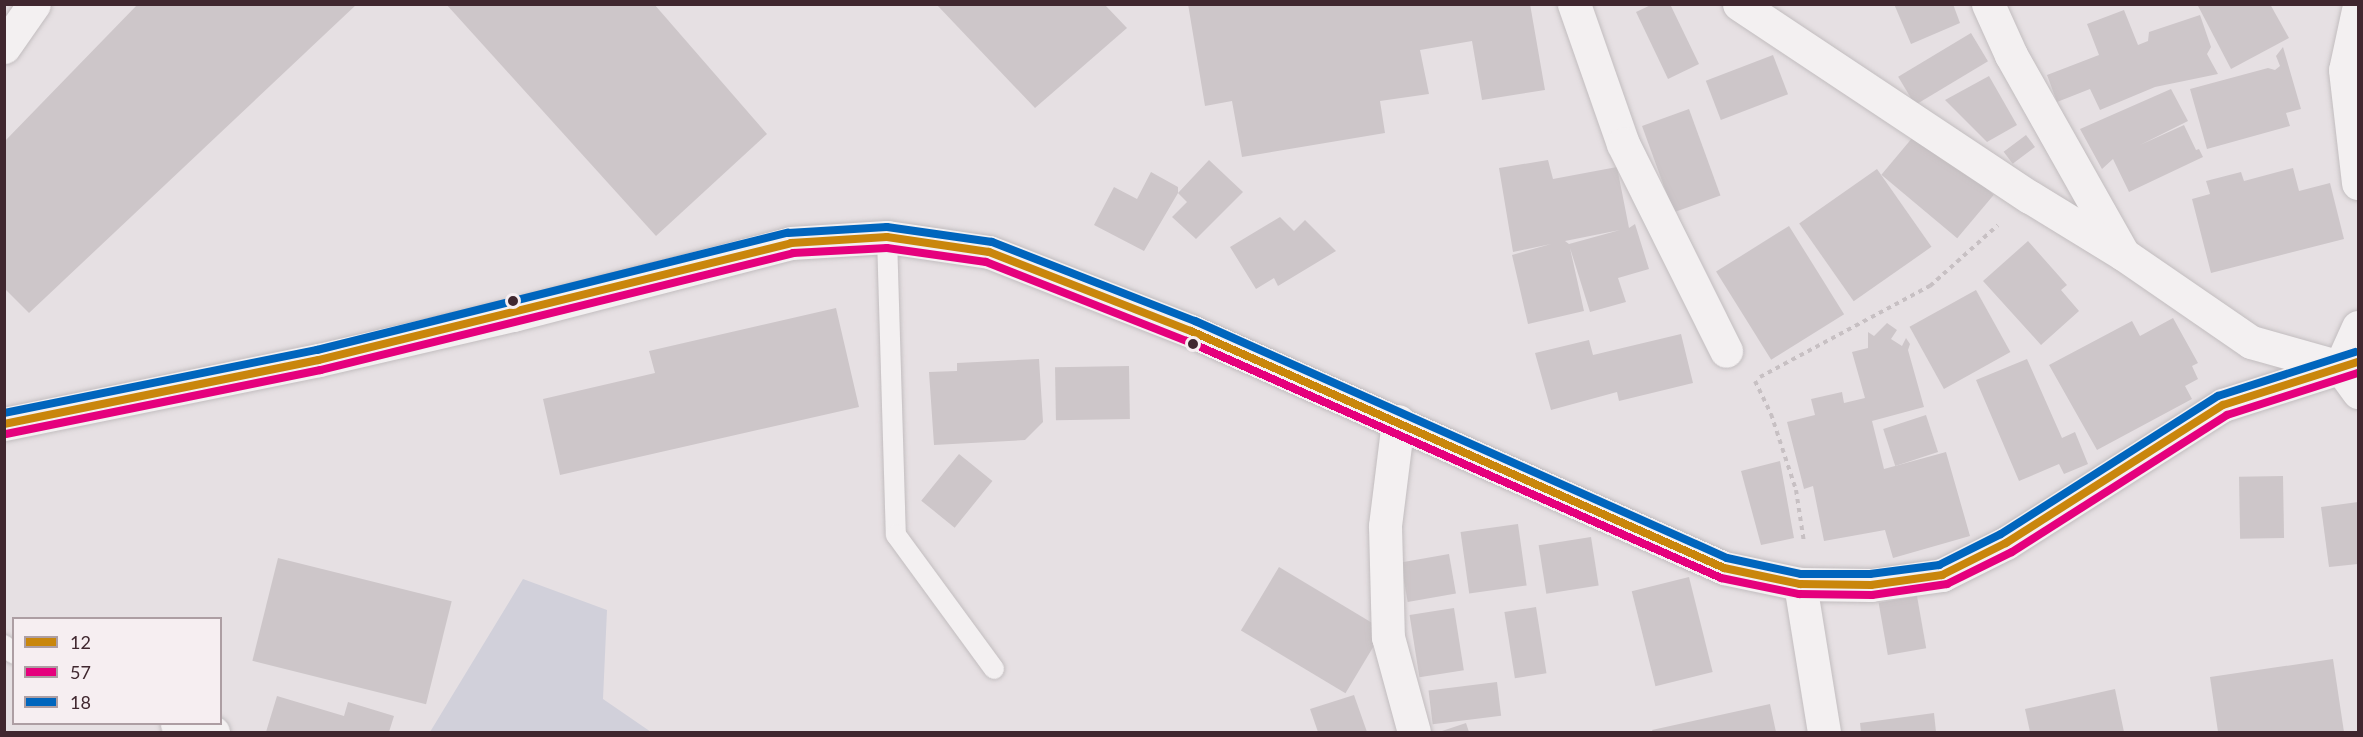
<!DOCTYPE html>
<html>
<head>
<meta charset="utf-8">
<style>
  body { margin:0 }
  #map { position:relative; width:2363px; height:737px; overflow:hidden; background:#e6e0e3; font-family:Lato,sans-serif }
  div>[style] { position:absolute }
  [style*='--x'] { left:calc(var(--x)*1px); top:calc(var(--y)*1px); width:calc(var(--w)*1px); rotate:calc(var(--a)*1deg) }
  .green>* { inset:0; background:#d1d0da }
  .building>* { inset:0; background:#cdc6c9; transform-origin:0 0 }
  .path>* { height:4px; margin-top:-2px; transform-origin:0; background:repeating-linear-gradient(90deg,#c7c0c3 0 4.5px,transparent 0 9px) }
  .roads { filter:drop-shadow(0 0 2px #c2bdbf) drop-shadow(0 0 2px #c2bdbf) }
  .service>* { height:20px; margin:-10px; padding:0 10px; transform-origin:10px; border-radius:10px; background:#f3f0f1 }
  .minor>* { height:33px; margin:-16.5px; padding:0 16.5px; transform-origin:16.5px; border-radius:16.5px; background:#f3f0f1 }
  .tertiary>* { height:33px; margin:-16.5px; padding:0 16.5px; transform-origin:16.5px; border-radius:16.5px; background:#f3f0f1 }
  .bus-1>* { height:8px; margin:-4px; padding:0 4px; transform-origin:4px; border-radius:4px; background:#c9860c }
  .bus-2>* { height:8px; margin:-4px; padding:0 4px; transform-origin:4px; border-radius:4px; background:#e5007d }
  .bus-3>* { height:8px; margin:-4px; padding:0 4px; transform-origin:4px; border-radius:4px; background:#0065bd }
  .dots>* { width:16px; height:16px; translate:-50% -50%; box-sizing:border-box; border:3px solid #f6eef1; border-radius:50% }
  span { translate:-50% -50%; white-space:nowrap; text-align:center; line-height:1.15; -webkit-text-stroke:4.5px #f6eef1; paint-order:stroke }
  .frame { position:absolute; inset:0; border:6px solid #40272f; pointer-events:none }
  .legend { position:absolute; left:12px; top:617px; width:210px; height:108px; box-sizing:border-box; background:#f6eef1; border:2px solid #ad9ea3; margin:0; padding:8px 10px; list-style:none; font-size:18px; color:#40272f }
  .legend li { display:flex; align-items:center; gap:12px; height:30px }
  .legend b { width:30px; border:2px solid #ad9ea3 }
</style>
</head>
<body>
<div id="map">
  <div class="green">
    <div style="clip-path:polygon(523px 579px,607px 610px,603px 699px,651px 732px,430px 732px)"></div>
  </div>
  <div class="building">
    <div style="clip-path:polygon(138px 4px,357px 4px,29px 313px,4px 288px,4px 142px)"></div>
    <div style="clip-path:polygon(446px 4px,654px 4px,767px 134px,656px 236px)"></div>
    <div style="clip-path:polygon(1188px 4px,1530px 4px,1545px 90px,1482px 100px,1472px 41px,1420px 50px,1429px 94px,1380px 101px,1385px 133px,1242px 157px,1232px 101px,1205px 106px)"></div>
    <div style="clip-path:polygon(1653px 4px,1670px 4px,1699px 64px,1668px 79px,1636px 12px)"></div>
    <div style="clip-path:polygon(1894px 4px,1953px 4px,1960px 23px,1911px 44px)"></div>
    <div style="clip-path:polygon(2197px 4px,2270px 4px,2289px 38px,2231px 69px)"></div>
    <div style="clip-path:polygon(937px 5px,1105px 5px,1127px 28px,1035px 108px)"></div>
    <div style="clip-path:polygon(2124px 10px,2138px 45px,2148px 41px,2149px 32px,2200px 15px,2211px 47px,2207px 54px,2218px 74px,2155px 87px,2100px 110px,2090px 89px,2057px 102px,2047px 75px,2099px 55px,2087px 24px)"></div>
    <div style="left:1971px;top:33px;width:33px;height:85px;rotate:59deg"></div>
    <div style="clip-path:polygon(2283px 47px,2301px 109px,2286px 113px,2290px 126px,2207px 149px,2190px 89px,2268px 68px,2275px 70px,2280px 66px,2276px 56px)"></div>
    <div style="left:1773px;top:55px;width:42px;height:72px;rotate:69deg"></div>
    <div style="clip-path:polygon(1989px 76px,2017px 125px,1987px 142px,1945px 100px)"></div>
    <div style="clip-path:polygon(2171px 89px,2188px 121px,2140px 145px,2184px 125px,2196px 150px,2199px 149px,2203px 157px,2129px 192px,2113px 159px,2102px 169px,2080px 129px)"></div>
    <div style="left:1689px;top:109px;width:92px;height:50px;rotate:70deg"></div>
    <div style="left:1918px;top:131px;width:99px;height:57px;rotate:40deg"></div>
    <div style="left:2026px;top:135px;width:15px;height:28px;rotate:53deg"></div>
    <div style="clip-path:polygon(1209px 160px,1243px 192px,1196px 239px,1172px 217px,1187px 202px,1178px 193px)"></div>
    <div style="clip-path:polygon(evenodd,1548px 160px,1553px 179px,1617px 167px,1629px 228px,1635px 224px,1649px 269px,1618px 278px,1626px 302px,1590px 312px,1570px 248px,1584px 311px,1528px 324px,1512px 255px,1551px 244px,1513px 252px,1499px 168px,1548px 160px,1620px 230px,1569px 244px,1565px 241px,1620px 230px)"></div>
    <div style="clip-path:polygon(2293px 168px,2299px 191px,2330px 183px,2344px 239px,2211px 273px,2192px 199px,2210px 194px,2206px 181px,2241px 172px,2244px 181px)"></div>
    <div style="left:1877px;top:169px;width:95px;height:95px;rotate:55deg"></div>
    <div style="clip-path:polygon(1151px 172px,1178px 187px,1178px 193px,1144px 251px,1094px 225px,1114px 187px,1137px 199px)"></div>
    <div style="clip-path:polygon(1280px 217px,1294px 231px,1305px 220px,1336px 251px,1278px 286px,1274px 278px,1256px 289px,1230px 247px)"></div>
    <div style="left:1789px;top:226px;width:104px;height:86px;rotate:58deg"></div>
    <div style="clip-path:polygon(2028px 241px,2067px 285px,2061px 290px,2079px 311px,2041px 345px,1983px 281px)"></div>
    <div style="left:1976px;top:290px;width:71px;height:76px;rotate:61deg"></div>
    <div style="clip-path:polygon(836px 308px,859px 407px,560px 475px,543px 399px,655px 373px,649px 351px)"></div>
    <div style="clip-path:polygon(2173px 318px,2198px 363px,2192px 366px,2198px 379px,2185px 386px,2192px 399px,2097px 450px,2049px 365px,2132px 321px,2140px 336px)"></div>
    <div style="clip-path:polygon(1887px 323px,1897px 330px,1891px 339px,1902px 346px,1906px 338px,1910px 344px,1908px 350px,1924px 407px,1872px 421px,1884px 469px,1946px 452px,1970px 536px,1893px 558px,1885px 530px,1824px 541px,1813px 486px,1804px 489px,1787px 422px,1815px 415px,1811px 399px,1842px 392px,1844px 403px,1865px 398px,1852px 352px,1868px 348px,1868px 332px,1874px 336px)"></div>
    <div style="clip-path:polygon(1681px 334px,1693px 383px,1619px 401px,1617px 392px,1551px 410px,1535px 353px,1589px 340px,1593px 355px)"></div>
    <div style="clip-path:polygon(1039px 359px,1043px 422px,1025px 440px,934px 445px,929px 372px,957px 371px,957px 363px)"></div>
    <div style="clip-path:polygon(2027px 359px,2062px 438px,2075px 432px,2088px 464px,2064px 474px,2059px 464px,2019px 481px,1976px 380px)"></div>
    <div style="left:1129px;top:366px;width:53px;height:74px;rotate:89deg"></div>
    <div style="left:1926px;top:415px;width:39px;height:45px;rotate:72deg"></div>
    <div style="left:959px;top:454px;width:43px;height:60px;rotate:39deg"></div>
    <div style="clip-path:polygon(1780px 461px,1794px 538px,1761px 545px,1741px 471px)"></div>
    <div style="left:2283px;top:476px;width:62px;height:44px;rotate:89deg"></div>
    <div style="clip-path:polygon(2358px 502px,2358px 564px,2329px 567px,2321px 507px)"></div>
    <div style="left:1518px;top:524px;width:62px;height:58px;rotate:82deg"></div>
    <div style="left:1591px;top:537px;width:49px;height:53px;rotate:81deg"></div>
    <div style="left:1449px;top:554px;width:40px;height:49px;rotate:80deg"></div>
    <div style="left:278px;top:558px;width:179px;height:106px;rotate:14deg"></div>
    <div style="left:1279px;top:567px;width:122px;height:74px;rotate:31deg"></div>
    <div style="left:1689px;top:577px;width:98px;height:59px;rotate:76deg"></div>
    <div style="left:1917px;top:596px;width:53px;height:39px;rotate:80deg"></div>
    <div style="left:1536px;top:607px;width:67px;height:32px;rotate:81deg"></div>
    <div style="left:1454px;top:608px;width:63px;height:45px;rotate:81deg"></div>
    <div style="clip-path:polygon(2333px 659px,2344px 732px,2218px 732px,2210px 677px)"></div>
    <div style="left:1497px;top:682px;width:34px;height:69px;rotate:83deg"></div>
    <div style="clip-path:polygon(2115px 689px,2124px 732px,2030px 732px,2025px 709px)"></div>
    <div style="clip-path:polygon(1354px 695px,1367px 732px,1318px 732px,1310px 709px)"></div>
    <div style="clip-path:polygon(277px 696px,344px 716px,348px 702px,394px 716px,389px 732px,266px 732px)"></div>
    <div style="clip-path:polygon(1770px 704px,1776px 732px,1653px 732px,1652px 730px)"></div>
    <div style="clip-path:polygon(1934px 713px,1936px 732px,1861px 732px,1860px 723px)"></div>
    <div style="clip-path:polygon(1466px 723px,1469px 732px,1439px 732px)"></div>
  </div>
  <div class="path">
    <div style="--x:1760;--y:377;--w:193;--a:-28.2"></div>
    <div style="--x:1930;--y:286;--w:91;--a:-41.9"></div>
    <div style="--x:1755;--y:381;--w:37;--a:64"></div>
    <div style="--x:1771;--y:414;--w:80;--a:71.8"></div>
    <div style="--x:1796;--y:490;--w:53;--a:81.3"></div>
  </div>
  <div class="roads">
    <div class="service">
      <div style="--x:887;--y:237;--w:298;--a:88.3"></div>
      <div style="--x:896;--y:535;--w:166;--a:53.8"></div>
      <div style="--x:4;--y:645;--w:13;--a:42"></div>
    </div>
    <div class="minor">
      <div style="--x:1574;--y:4;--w:148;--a:70.7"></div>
      <div style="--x:1623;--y:144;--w:231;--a:63.5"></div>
      <div style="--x:1988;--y:4;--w:56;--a:65.7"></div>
      <div style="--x:2011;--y:55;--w:228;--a:60.6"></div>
      <div style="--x:2358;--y:10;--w:61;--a:102.2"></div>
      <div style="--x:2345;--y:70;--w:114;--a:83.4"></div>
      <div style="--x:2358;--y:327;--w:44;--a:114.2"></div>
      <div style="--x:2340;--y:367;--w:31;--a:54"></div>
      <div style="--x:1398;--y:421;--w:106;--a:97.1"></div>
      <div style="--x:1385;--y:526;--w:111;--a:88.5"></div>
      <div style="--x:1388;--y:637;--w:98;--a:74.7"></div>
      <div style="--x:1800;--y:584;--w:150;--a:80.8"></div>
      <div style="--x:177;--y:724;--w:37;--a:13"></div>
    </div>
    <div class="tertiary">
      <div style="--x:1739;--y:4;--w:349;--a:33.6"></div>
      <div style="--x:2030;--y:197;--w:109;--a:31.5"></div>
      <div style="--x:2123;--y:254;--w:155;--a:34.5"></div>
      <div style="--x:2251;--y:342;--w:92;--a:15.7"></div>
      <div style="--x:4;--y:47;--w:52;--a:-55.1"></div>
      <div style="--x:4;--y:424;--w:321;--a:-11.5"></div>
      <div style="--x:319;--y:360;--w:199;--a:-13.1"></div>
      <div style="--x:513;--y:315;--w:287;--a:-14.5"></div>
      <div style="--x:791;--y:243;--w:96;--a:-3.6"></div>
      <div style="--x:887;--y:237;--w:103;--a:8.4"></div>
      <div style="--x:989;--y:252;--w:217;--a:21.4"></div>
      <div style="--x:1191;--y:331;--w:583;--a:23.97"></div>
      <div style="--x:1724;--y:568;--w:78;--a:11.9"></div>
      <div style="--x:1800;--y:584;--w:71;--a:0.8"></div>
      <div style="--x:1871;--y:585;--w:72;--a:-8"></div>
      <div style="--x:1942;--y:575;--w:72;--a:-26.6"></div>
      <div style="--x:2006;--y:543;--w:257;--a:-32.5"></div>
      <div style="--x:2223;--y:405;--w:142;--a:-17.7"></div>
    </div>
  </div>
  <div class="bus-1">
    <div style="--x:4;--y:424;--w:321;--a:-11.5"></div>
    <div style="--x:319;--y:360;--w:486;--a:-13.9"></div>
    <div style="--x:791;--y:243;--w:96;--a:-3.6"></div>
    <div style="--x:887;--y:237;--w:103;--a:8.4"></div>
    <div style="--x:989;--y:252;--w:217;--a:21.4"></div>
    <div style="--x:1191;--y:331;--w:583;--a:23.97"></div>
    <div style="--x:1724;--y:568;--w:78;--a:11.9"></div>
    <div style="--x:1800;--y:584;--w:71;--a:0.8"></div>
    <div style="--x:1871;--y:585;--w:72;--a:-8"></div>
    <div style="--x:1942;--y:575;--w:72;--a:-26.6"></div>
    <div style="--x:2006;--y:543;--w:257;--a:-32.5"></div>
    <div style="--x:2223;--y:405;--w:142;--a:-17.7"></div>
  </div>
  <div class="bus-2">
    <div style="--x:6;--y:434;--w:321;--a:-11.5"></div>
    <div style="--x:321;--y:370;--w:486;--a:-13.9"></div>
    <div style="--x:793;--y:253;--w:94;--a:-3"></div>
    <div style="--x:887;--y:248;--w:100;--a:8"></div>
    <div style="--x:986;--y:262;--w:216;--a:21.5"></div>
    <div style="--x:1187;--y:341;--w:584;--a:23.93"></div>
    <div style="--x:1721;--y:578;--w:80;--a:11.6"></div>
    <div style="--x:1799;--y:594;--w:73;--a:0.8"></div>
    <div style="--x:1872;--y:595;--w:76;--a:-8.3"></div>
    <div style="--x:1947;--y:584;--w:72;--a:-26.2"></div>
    <div style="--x:2012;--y:552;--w:255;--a:-32.5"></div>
    <div style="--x:2227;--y:415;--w:138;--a:-17.8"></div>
  </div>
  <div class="bus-3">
    <div style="--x:4;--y:413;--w:319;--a:-11.4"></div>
    <div style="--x:317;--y:350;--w:485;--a:-14"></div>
    <div style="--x:788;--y:233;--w:99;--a:-3.5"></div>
    <div style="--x:887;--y:227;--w:106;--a:8.1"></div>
    <div style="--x:992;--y:242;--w:218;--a:21.3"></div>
    <div style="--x:1195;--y:321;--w:582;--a:24.01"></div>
    <div style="--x:1727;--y:558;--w:76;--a:12.2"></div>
    <div style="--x:1801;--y:574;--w:69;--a:0"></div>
    <div style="--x:1870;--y:574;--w:70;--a:-7.4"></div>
    <div style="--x:1939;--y:565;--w:69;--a:-26.6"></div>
    <div style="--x:2001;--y:534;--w:257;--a:-32.5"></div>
    <div style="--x:2218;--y:396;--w:144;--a:-17.8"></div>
  </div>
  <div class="dots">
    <div style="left:513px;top:301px;background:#40272f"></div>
    <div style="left:1193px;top:344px;background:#40272f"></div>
  </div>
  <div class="frame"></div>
  <ul class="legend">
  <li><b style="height:8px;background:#c9860c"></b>12</li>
  <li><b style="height:8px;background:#e5007d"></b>57</li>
  <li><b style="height:8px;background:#0065bd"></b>18</li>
  </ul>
</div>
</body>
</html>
